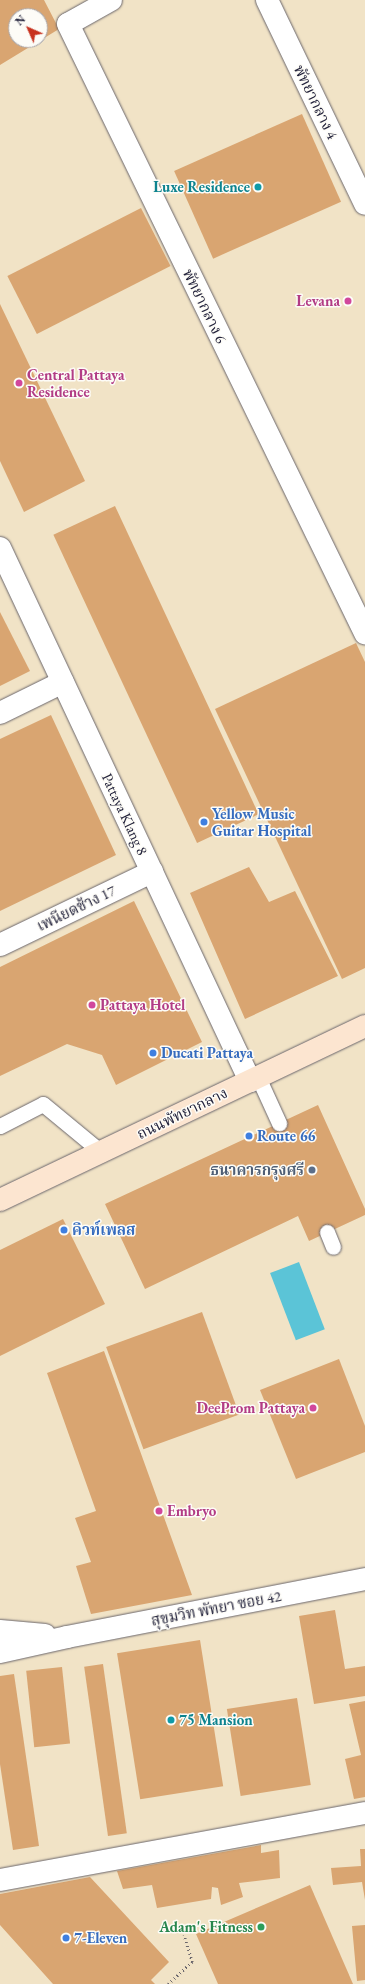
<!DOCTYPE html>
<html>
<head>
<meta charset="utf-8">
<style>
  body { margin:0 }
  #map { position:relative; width:365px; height:1984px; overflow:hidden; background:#f1e3c6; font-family:"EB Garamond","Noto Serif Thai",serif }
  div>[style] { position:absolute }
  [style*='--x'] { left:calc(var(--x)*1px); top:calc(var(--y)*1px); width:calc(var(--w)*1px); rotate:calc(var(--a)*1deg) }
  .water>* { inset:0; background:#5bc4d7; transform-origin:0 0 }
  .building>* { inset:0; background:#d9a571; transform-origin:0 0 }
  .path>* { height:2.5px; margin-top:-1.25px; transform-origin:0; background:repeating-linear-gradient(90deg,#6a666c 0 1px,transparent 0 4px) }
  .roads { filter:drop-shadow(0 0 1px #6a666c) drop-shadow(0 0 1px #6a666c) }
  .service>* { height:15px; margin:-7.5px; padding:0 7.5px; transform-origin:7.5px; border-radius:7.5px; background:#fff }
  .minor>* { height:22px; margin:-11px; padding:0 11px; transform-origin:11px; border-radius:11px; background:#fff }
  .secondary>* { height:22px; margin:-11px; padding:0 11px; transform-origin:11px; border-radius:11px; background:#fce5d0 }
  .dots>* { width:11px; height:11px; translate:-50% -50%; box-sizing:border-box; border:2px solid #fdfcf7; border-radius:50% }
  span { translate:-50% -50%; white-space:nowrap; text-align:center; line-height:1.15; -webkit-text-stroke:3px #fdfcf7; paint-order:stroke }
  .street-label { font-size:15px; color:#22223b }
  .culture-label { font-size:15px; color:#0d838f; font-weight:700 }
  .right { translate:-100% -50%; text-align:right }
  .left { translate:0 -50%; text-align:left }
  .hotel-label { font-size:15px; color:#b23c85; font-weight:700 }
  .shop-label { font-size:15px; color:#366cbe; font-weight:700 }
  .service-label { font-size:15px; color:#4e5e75; font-weight:700 }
  .leisure-label { font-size:15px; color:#27864d; font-weight:700 }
  .north { position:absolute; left:8px; top:8px; width:40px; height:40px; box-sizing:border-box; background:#fdfcf7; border:1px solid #a5a5ac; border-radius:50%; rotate:315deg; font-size:11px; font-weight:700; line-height:16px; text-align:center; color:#22223b }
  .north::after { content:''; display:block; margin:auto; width:14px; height:18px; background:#c8321e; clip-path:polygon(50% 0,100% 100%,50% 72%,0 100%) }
</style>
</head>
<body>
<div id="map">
  <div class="water">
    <div style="left:299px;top:1262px;width:72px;height:31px;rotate:69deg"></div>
  </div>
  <div class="building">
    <div style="clip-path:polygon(evenodd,0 0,44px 0,59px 29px,0 65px,0 0,16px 16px,40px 16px,40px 40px,16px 40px,16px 16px)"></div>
    <div style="left:302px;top:114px;width:96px;height:140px;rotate:66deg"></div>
    <div style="left:141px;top:208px;width:65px;height:150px;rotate:63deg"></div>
    <div style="clip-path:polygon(0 304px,85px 481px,24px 512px,0 461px)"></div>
    <div style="left:115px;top:506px;width:340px;height:68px;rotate:65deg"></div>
    <div style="clip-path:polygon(0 612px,30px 671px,0 686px)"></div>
    <div style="clip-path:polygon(356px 643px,365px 662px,365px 968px,342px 979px,215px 709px)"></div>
    <div style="clip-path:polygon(51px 715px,116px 855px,0 911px,0 739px)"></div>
    <div style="clip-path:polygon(249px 867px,269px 902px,295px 891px,338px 976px,245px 1019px,190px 893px)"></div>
    <div style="clip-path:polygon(134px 901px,202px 1042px,116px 1085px,102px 1055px,67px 1044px,0 1076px,0 967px)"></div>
    <div style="clip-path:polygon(318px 1105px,365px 1209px,365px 1215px,309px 1241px,298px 1216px,145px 1289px,105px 1204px)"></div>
    <div style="clip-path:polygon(63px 1219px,105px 1304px,0 1356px,0 1250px)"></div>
    <div style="left:202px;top:1312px;width:109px;height:102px;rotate:70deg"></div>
    <div style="clip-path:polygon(104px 1351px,192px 1595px,91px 1614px,76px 1566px,91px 1562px,75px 1518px,96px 1511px,47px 1373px)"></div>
    <div style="clip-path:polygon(339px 1359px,365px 1426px,365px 1452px,296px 1479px,260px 1390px)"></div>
    <div style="clip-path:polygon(335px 1610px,345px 1669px,365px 1666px,365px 1696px,314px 1704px,299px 1616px)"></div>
    <div style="left:200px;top:1640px;width:148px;height:84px;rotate:81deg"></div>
    <div style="left:103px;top:1664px;width:171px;height:19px;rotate:82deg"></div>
    <div style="left:62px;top:1667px;width:77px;height:36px;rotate:84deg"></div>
    <div style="clip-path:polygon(14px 1674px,39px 1846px,13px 1850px,0 1764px,0 1676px)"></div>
    <div style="left:297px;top:1698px;width:88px;height:71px;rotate:81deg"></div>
    <div style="clip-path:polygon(365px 1701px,365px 1797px,354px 1799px,345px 1759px,361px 1755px,349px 1704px)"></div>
    <div style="clip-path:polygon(261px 1845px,261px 1853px,279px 1850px,280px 1878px,239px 1883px,243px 1897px,221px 1905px,218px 1888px,212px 1887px,211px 1899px,157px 1908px,152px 1885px,123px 1889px,117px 1871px)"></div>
    <div style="clip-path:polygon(360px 1849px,365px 1849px,365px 1900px,362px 1882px,333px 1885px,331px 1868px,361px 1866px)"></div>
    <div style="clip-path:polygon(90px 1877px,169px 1962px,151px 1980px,155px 1984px,53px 1984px,0 1925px,0 1894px)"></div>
    <div style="clip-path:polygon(310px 1885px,353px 1984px,218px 1984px,196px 1934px)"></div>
    <div style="clip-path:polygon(365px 1925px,365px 1980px,357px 1981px,352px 1926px)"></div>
  </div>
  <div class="path">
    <div style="--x:168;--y:1984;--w:33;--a:-43"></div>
    <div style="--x:192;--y:1962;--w:28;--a:-107"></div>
  </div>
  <div class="roads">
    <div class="service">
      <div style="--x:258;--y:1077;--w:51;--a:65.5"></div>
      <div style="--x:0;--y:1126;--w:48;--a:-27.1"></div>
      <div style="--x:43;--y:1104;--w:75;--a:39.6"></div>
      <div style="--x:327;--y:1232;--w:16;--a:68"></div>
    </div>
    <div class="minor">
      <div style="--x:111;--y:0;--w:49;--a:150.8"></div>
      <div style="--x:68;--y:24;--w:678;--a:64"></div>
      <div style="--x:267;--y:0;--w:226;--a:64.3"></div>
      <div style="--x:0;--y:548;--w:589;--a:64.87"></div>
      <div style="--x:0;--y:713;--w:70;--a:-26.2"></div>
      <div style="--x:0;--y:945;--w:169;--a:-25.7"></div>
      <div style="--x:0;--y:1631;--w:45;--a:5.1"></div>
      <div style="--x:0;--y:1652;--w:69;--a:-12.6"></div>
      <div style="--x:67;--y:1637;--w:304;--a:-11"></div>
      <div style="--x:0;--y:1880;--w:371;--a:-10.4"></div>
    </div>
    <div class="secondary">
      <div style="--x:0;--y:1200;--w:404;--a:-25.5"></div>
    </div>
  </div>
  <div class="dots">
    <div style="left:258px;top:187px;background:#0f9aa8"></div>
    <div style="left:348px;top:301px;background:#d1479c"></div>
    <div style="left:19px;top:383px;background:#d1479c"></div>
    <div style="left:204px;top:822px;background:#3f7fe0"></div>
    <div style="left:92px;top:1005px;background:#d1479c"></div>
    <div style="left:153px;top:1053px;background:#3f7fe0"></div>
    <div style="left:249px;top:1136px;background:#3f7fe0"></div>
    <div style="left:312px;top:1170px;background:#5c6f8a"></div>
    <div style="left:64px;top:1230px;background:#3f7fe0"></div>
    <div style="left:313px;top:1408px;background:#d1479c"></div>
    <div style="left:159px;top:1511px;background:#d1479c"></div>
    <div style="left:171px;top:1720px;background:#0f9aa8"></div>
    <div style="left:261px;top:1927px;background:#2e9e5b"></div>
    <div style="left:66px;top:1938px;background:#3f7fe0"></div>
  </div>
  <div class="street-label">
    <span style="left:316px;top:102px;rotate:64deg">พัทยากลาง 4</span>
    <span style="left:205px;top:306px;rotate:64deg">พัทยากลาง 6</span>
    <span style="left:125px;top:814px;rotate:65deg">Pattaya Klang 8</span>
    <span style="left:76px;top:908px;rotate:-26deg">เพนียดช้าง 17</span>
    <span style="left:182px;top:1113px;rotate:-26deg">ถนนพัทยากลาง</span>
    <span style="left:216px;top:1608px;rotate:-11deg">สุขุมวิท พัทยา ซอย 42</span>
  </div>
  <div class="culture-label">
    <span class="right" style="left:250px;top:187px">Luxe Residence</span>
    <span class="left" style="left:179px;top:1720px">75 Mansion</span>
  </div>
  <div class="hotel-label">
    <span class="right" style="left:340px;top:301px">Levana</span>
    <span class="left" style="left:27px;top:383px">Central Pattaya<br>Residence</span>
    <span class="left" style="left:100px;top:1005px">Pattaya Hotel</span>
    <span class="right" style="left:305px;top:1408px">DeeProm Pattaya</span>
    <span class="left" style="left:167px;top:1511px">Embryo</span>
  </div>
  <div class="shop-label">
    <span class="left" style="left:212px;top:822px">Yellow Music<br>Guitar Hospital</span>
    <span class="left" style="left:161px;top:1053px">Ducati Pattaya</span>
    <span class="left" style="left:257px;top:1136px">Route 66</span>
    <span class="left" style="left:72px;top:1230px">คิวท์เพลส</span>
    <span class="left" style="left:74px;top:1938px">7-Eleven</span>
  </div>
  <div class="service-label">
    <span class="right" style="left:304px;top:1170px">ธนาคารกรุงศรี</span>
  </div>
  <div class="leisure-label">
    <span class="right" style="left:253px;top:1927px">Adam's Fitness</span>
  </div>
  <div class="north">N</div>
</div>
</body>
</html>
